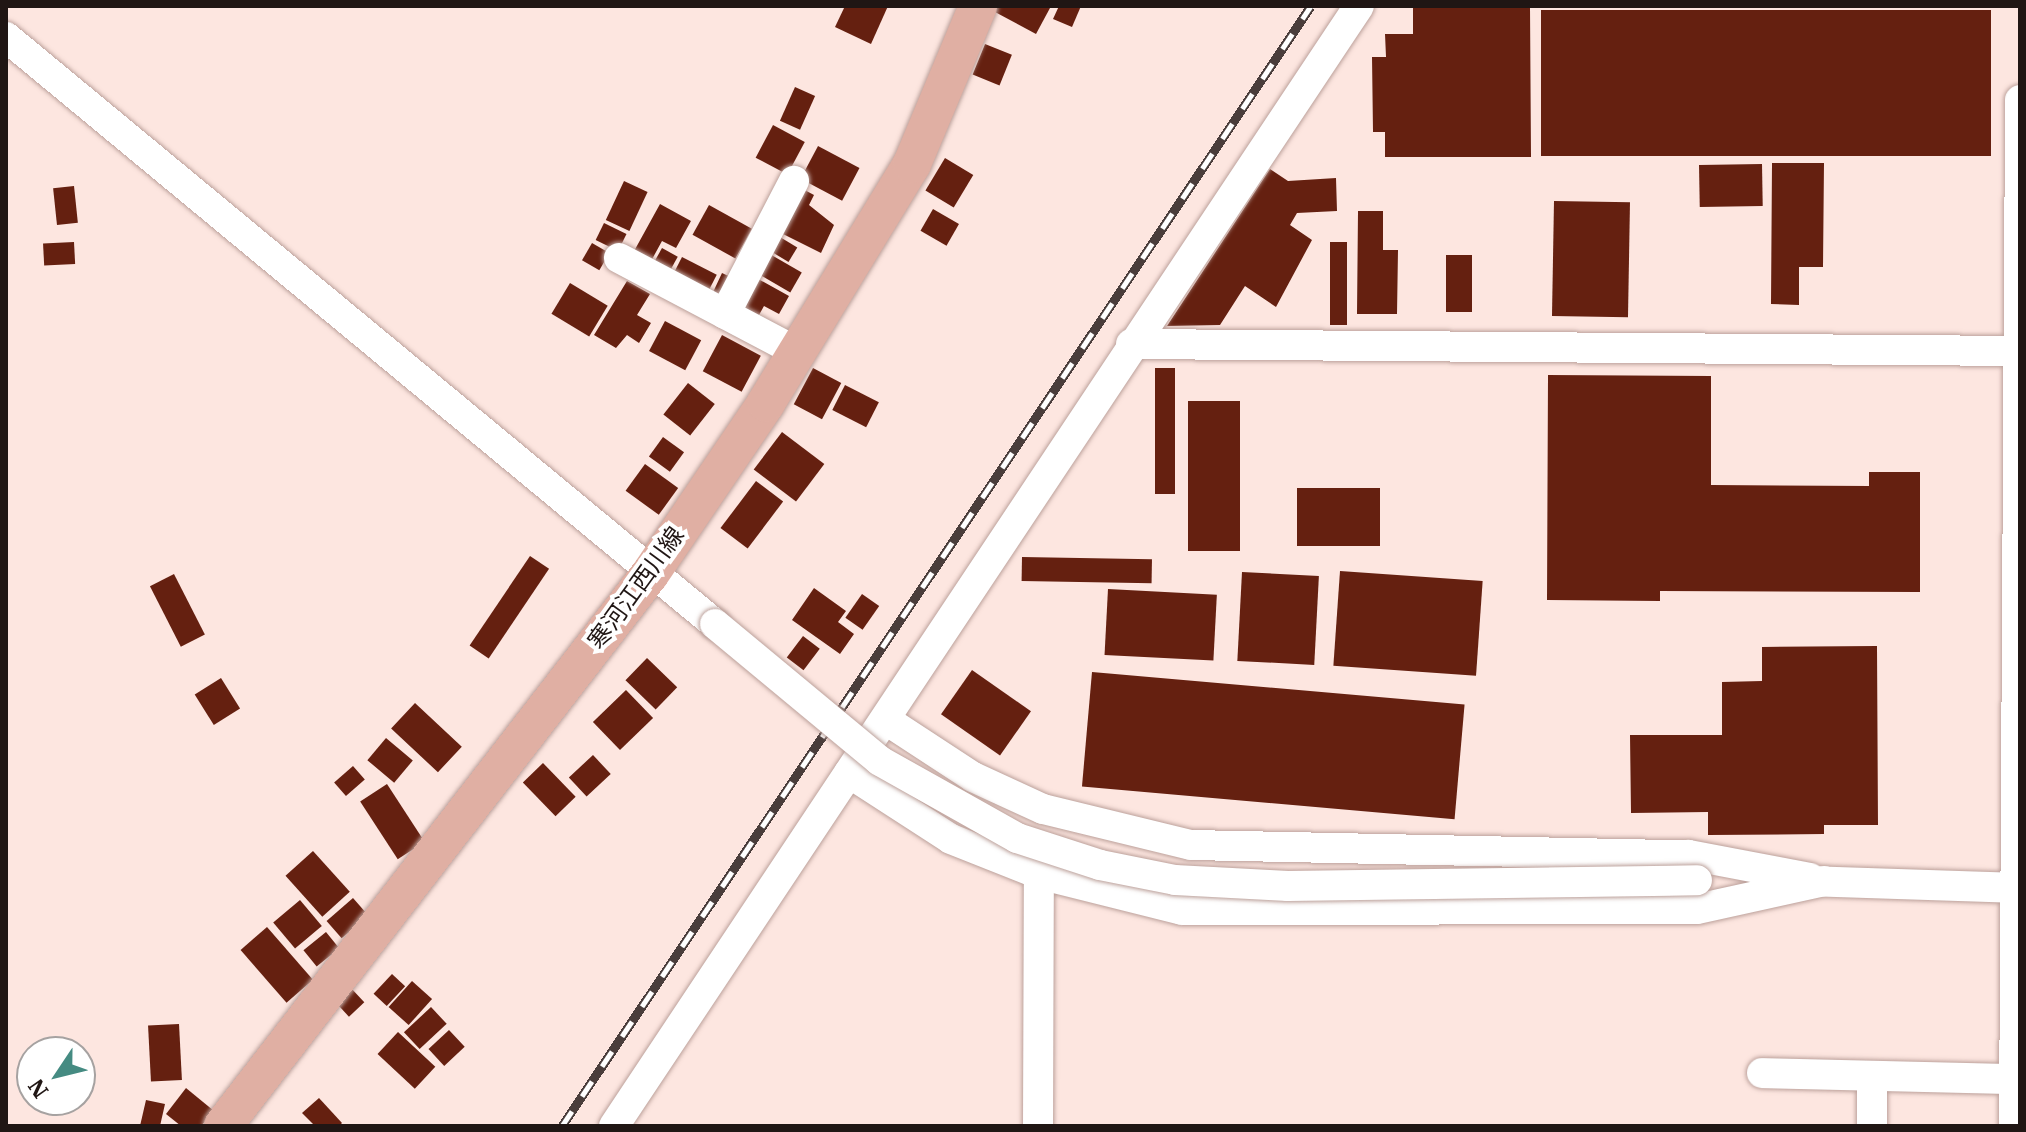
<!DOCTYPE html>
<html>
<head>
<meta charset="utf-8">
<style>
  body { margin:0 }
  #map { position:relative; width:2026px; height:1132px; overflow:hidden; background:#fde6e0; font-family:"IBM Plex Serif","Noto Sans JP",serif }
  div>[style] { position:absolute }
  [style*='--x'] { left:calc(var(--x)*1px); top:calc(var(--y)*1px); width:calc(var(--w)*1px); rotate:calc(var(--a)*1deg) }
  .building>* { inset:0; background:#652010; transform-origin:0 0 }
  .roads { filter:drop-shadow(0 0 2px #bca19b) drop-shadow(0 0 2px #bca19b) }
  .minor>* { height:30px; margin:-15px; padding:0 15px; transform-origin:15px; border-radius:15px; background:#fff }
  .major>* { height:38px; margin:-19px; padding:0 19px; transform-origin:19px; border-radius:19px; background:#e0afa3 }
  .rail>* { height:9px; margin-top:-4.5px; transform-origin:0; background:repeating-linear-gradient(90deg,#fff 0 18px,#4a3d3b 0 36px); box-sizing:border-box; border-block:2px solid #4a3d3b }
  .bridges { filter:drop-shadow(0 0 2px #bca19b) drop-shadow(0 0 2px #bca19b) }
  .minor-bridge>* { height:30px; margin:-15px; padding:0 15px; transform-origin:15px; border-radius:15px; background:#fff }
  span { translate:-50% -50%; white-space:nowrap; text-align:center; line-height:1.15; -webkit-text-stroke:8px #fff; paint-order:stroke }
  .street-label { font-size:24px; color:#201614 }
  .frame { position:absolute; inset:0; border:8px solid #201614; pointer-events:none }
  .north { position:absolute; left:16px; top:1036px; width:80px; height:80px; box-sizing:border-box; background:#fff; border:2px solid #a6a2a1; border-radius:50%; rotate:235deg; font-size:22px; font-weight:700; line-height:32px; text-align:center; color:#201614 }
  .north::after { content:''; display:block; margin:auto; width:28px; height:36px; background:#458b82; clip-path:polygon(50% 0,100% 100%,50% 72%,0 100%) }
</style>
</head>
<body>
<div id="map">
  <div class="building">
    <div style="clip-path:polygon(845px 6px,888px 6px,871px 44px,835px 27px)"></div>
    <div style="clip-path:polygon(998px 6px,1045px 6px,1050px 8px,1036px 34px,995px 12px)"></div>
    <div style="clip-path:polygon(1059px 6px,1081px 6px,1072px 27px,1053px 19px)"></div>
    <div style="clip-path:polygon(1413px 6px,1530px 6px,1531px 157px,1385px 157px,1385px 132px,1373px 132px,1372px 57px,1386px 57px,1385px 34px,1413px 34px)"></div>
    <div style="left:1541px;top:10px;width:450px;height:146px"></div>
    <div style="left:985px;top:44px;width:29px;height:33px;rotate:22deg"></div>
    <div style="left:795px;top:87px;width:22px;height:37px;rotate:24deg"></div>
    <div style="left:773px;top:125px;width:36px;height:37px;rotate:28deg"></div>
    <div style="left:818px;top:146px;width:47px;height:37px;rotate:28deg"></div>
    <div style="left:945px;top:158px;width:33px;height:38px;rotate:31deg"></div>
    <div style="clip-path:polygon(1772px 163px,1824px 163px,1823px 267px,1799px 267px,1799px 305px,1771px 304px)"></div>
    <div style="left:1762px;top:164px;width:42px;height:63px;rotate:89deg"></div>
    <div style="clip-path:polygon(1270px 169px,1288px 181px,1336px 178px,1337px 211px,1297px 213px,1290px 225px,1312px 240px,1276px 307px,1245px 286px,1220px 325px,1167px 326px)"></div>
    <div style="left:624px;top:181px;width:26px;height:43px;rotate:25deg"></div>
    <div style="left:74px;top:186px;width:37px;height:21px;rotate:84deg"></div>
    <div style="clip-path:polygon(799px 187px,814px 195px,809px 205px,834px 225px,821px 253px,777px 231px)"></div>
    <div style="left:1554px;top:201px;width:76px;height:115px;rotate:1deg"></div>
    <div style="clip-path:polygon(660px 204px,691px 221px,676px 248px,662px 241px,650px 263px,633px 253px)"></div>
    <div style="left:709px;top:205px;width:49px;height:34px;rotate:29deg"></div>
    <div style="left:933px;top:209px;width:30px;height:25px;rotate:30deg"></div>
    <div style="clip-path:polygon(1358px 211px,1383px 211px,1383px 250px,1398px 250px,1397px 314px,1357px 314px)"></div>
    <div style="left:604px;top:223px;width:25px;height:19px;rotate:26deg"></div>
    <div style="left:775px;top:234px;width:26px;height:17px;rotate:31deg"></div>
    <div style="left:74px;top:242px;width:22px;height:31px;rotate:87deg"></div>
    <div style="left:1330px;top:242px;width:17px;height:83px"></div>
    <div style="left:592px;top:243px;width:20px;height:20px;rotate:30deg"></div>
    <div style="left:662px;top:248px;width:18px;height:22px;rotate:29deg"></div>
    <div style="left:768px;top:253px;width:39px;height:23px;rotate:30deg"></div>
    <div style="left:1446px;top:255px;width:26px;height:57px"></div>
    <div style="left:682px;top:257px;width:39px;height:25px;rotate:27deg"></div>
    <div style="left:722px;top:273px;width:17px;height:24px;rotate:25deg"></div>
    <div style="clip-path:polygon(751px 275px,789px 296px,779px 314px,764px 306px,754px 324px,731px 311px)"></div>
    <div style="clip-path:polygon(627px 281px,650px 294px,637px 315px,651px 323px,639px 343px,627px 335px,616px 348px,594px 335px)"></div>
    <div style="left:570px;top:283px;width:44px;height:36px;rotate:31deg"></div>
    <div style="left:665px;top:321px;width:41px;height:34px;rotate:28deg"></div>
    <div style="left:722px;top:335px;width:44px;height:41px;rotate:28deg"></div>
    <div style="left:813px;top:368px;width:32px;height:41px;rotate:28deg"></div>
    <div style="left:1155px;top:368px;width:20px;height:126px"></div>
    <div style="clip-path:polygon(1548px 375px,1711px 376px,1711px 485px,1869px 486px,1869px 472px,1920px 472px,1920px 592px,1660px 591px,1660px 601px,1547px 600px)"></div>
    <div style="left:688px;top:383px;width:34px;height:40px;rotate:38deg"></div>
    <div style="left:845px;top:385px;width:38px;height:28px;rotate:27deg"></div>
    <div style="left:1188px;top:401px;width:52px;height:150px"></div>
    <div style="left:782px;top:432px;width:53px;height:47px;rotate:37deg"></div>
    <div style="left:663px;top:437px;width:26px;height:24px;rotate:36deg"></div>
    <div style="left:645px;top:464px;width:41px;height:33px;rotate:36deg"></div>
    <div style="left:756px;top:481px;width:34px;height:59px;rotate:37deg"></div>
    <div style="left:1380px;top:488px;width:58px;height:83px;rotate:90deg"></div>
    <div style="left:530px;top:556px;width:23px;height:108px;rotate:34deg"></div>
    <div style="left:1022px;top:557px;width:130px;height:24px;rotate:1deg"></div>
    <div style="left:1340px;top:571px;width:143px;height:95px;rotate:4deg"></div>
    <div style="left:1242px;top:572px;width:77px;height:89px;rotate:3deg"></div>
    <div style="left:174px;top:574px;width:68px;height:27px;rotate:63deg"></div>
    <div style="clip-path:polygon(814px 588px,846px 611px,838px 622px,854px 634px,840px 654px,792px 620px)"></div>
    <div style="left:1108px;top:589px;width:109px;height:66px;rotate:3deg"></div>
    <div style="left:862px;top:594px;width:21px;height:29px;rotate:35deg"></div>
    <div style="left:803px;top:636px;width:21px;height:27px;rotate:37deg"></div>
    <div style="clip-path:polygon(1877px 646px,1878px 825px,1824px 825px,1824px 834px,1708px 835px,1708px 812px,1631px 813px,1630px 735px,1722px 735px,1722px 682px,1762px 681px,1762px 647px)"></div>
    <div style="left:647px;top:658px;width:42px;height:31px;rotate:44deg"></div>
    <div style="left:972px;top:670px;width:72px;height:54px;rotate:35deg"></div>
    <div style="left:1092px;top:672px;width:374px;height:115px;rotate:5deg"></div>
    <div style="left:221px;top:678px;width:36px;height:31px;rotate:58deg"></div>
    <div style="left:626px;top:690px;width:39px;height:46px;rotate:46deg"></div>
    <div style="left:415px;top:703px;width:64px;height:35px;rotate:43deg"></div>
    <div style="left:386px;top:738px;width:35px;height:29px;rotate:40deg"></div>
    <div style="left:593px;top:755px;width:26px;height:33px;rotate:47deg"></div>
    <div style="left:543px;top:763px;width:47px;height:28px;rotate:46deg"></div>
    <div style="left:353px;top:766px;width:18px;height:25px;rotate:49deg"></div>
    <div style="left:387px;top:784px;width:69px;height:32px;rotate:57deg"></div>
    <div style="left:313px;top:851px;width:55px;height:37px;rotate:48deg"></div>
    <div style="left:353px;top:898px;width:23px;height:35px;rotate:49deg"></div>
    <div style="left:300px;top:900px;width:34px;height:35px;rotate:50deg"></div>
    <div style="left:267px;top:927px;width:70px;height:35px;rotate:49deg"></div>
    <div style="left:326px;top:932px;width:21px;height:29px;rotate:51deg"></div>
    <div style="left:392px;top:974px;width:18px;height:27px;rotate:43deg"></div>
    <div style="left:412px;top:981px;width:27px;height:35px;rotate:42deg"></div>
    <div style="left:350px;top:987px;width:21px;height:21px;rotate:47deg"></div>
    <div style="left:431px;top:1007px;width:23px;height:37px;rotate:47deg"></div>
    <div style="left:179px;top:1024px;width:56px;height:31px;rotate:87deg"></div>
    <div style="left:449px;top:1030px;width:23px;height:28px;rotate:47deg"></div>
    <div style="left:398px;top:1032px;width:51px;height:30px;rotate:43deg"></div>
    <div style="clip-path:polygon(186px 1088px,214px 1111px,201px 1126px,181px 1126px,166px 1114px)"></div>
    <div style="clip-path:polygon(319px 1098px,342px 1123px,339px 1126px,315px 1126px,302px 1113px)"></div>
    <div style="clip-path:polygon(146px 1100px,165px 1104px,160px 1126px,140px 1126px)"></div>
  </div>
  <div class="roads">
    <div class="minor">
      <div style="--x:6;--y:37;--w:920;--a:39.62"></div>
      <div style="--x:619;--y:258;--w:201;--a:27.8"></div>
      <div style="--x:725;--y:314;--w:150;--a:-62.6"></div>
      <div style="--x:1131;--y:344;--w:888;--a:0.45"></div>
      <div style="--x:886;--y:720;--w:104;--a:33.2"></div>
      <div style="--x:973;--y:777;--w:77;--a:24.6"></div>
      <div style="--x:1043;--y:809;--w:152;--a:13.7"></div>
      <div style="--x:1191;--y:845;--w:498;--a:1.2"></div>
      <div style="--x:1689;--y:855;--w:123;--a:10.8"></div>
      <div style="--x:849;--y:773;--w:121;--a:32.9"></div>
      <div style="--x:951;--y:839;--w:95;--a:21.7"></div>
      <div style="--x:1039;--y:874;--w:147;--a:14.1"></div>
      <div style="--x:1182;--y:910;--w:515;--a:-0.11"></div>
      <div style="--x:1697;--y:909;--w:130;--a:-12.4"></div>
      <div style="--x:1806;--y:881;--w:214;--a:1.9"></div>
      <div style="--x:1762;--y:1073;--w:252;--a:1.4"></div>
      <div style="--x:614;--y:1126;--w:1345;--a:-56.37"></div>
      <div style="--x:1038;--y:1126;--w:252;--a:-89.8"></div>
      <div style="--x:1872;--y:1126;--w:50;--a:-90"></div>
      <div style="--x:2014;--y:1126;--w:1026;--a:-89.66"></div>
    </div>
    <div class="major">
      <div style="--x:223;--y:1126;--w:698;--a:-52.28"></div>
      <div style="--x:650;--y:574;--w:207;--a:-55.8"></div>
      <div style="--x:766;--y:403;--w:280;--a:-58.6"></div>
      <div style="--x:912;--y:164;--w:171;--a:-67.3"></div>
    </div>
  </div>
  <div class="rail">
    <div style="--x:562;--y:1126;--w:1347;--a:-56.23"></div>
  </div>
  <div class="bridges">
    <div class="minor-bridge">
      <div style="--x:715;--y:624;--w:214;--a:39.7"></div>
      <div style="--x:880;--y:761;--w:157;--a:29.3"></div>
      <div style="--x:1017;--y:838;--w:87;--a:18"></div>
      <div style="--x:1100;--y:865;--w:76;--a:11.3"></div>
      <div style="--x:1175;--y:880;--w:113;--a:3"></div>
      <div style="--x:1288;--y:886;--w:409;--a:-0.8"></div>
    </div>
  </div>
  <div class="street-label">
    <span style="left:636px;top:588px;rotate:-54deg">寒河江西川線</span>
  </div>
  <div class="frame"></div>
  <div class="north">N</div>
</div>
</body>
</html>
